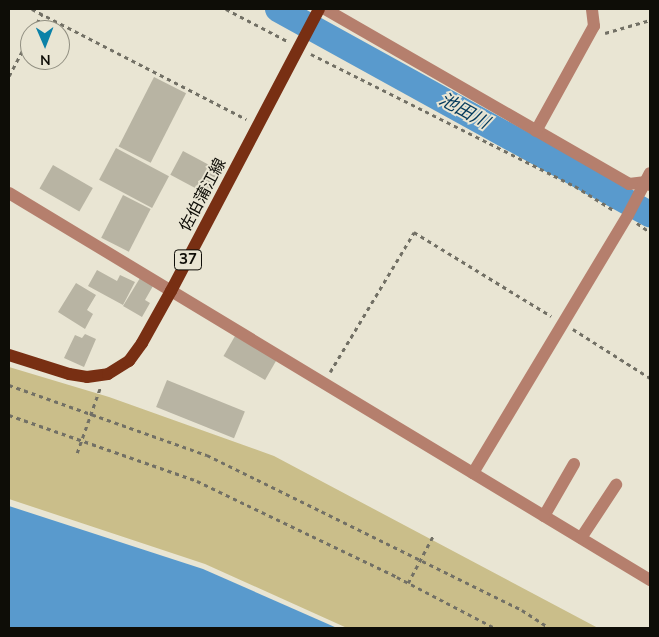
<!DOCTYPE html>
<html>
<head>
<meta charset="utf-8">
<style>
  body { margin:0 }
  #map { position:relative; width:659px; height:637px; overflow:hidden; background:#e9e5d3; font-family:"Nunito Sans","Noto Sans JP",sans-serif }
  div>[style] { position:absolute }
  [style*='--x'] { left:calc(var(--x)*1px); top:calc(var(--y)*1px); width:calc(var(--w)*1px); rotate:calc(var(--a)*1deg) }
  .green>* { inset:0; background:#cabe8a }
  .water>* { inset:0; background:#599acd }
  .river>* { height:26px; margin:-13px; padding:0 13px; transform-origin:13px; border-radius:13px; background:#599acd }
  .building>* { inset:0; background:#b8b4a3; transform-origin:0 0 }
  .path>* { height:2.5px; margin-top:-1.25px; transform-origin:0; background:repeating-linear-gradient(90deg,#727065 0 4px,transparent 0 8px) }
  .minor>* { height:12px; margin:-6px; padding:0 6px; transform-origin:6px; border-radius:6px; background:#b57f6d }
  .major>* { height:12px; margin:-6px; padding:0 6px; transform-origin:6px; border-radius:6px; background:#782f13 }
  span { translate:-50% -50%; white-space:nowrap; text-align:center; line-height:1.15; -webkit-text-stroke:4px #e9e5d3; paint-order:stroke }
  .shield-label span { padding:1px 4px; background:#e9e5d3; border:1px solid; border-radius:4px; -webkit-text-stroke-width:0 }
  .shield-label { font-size:15px; color:#0e0d07; font-weight:700 }
  .street-label { font-size:16px; color:#0e0d07 }
  .water-label { font-size:18px; color:#03395b; font-style:italic }
  .frame { position:absolute; inset:0; border:10px solid #0e0d07; pointer-events:none }
  .north { position:absolute; left:20px; top:20px; width:50px; height:50px; box-sizing:border-box; background:#e9e5d3; border:1px solid #918f81; border-radius:50%; rotate:179deg; font-size:14px; font-weight:700; line-height:20px; text-align:center; color:#0e0d07 }
  .north::after { content:''; display:block; margin:auto; width:18px; height:22px; background:#0c82a8; clip-path:polygon(50% 0,100% 100%,50% 72%,0 100%) }
</style>
</head>
<body>
<div id="map">
  <div class="green">
    <div style="clip-path:polygon(9px 367px,109px 397px,274px 456px,598px 628px,347px 628px,205px 564px,9px 499px)"></div>
  </div>
  <div class="water">
    <div style="clip-path:polygon(9px 506px,203px 569px,337px 628px,9px 628px)"></div>
  </div>
  <div class="river">
    <div style="--x:278;--y:9;--w:425;--a:28.9"></div>
  </div>
  <div class="building">
    <div style="left:154px;top:77px;width:36px;height:78px;rotate:27deg"></div>
    <div style="left:116px;top:148px;width:60px;height:36px;rotate:28deg"></div>
    <div style="left:183px;top:151px;width:44px;height:27px;rotate:28deg"></div>
    <div style="left:53px;top:165px;width:46px;height:27px;rotate:30deg"></div>
    <div style="left:123px;top:195px;width:31px;height:48px;rotate:27deg"></div>
    <div style="clip-path:polygon(97px 270px,117px 281px,120px 275px,135px 282px,123px 305px,88px 286px)"></div>
    <div style="clip-path:polygon(140px 278px,153px 286px,145px 300px,150px 303px,142px 317px,123px 306px)"></div>
    <div style="clip-path:polygon(76px 283px,96px 295px,87px 310px,93px 314px,85px 329px,58px 312px)"></div>
    <div style="clip-path:polygon(85px 334px,96px 339px,84px 367px,64px 358px,75px 335px,82px 338px)"></div>
    <div style="left:235px;top:336px;width:48px;height:23px;rotate:30deg"></div>
    <div style="left:167px;top:380px;width:84px;height:29px;rotate:22deg"></div>
  </div>
  <div class="path">
    <div style="--x:32;--y:9;--w:241;--a:27.2"></div>
    <div style="--x:226;--y:9;--w:71;--a:27.6"></div>
    <div style="--x:33;--y:30;--w:18;--a:-61"></div>
    <div style="--x:605;--y:33;--w:47;--a:-16.1"></div>
    <div style="--x:311;--y:54;--w:295;--a:26.6"></div>
    <div style="--x:575;--y:186;--w:47;--a:32"></div>
    <div style="--x:9;--y:76;--w:45;--a:-62.3"></div>
    <div style="--x:637;--y:223;--w:16;--a:35"></div>
    <div style="--x:573;--y:329;--w:91;--a:32.5"></div>
    <div style="--x:330;--y:372;--w:163;--a:-59"></div>
    <div style="--x:414;--y:232;--w:161;--a:31.5"></div>
    <div style="--x:9;--y:385;--w:210;--a:19.5"></div>
    <div style="--x:207;--y:455;--w:351;--a:26.2"></div>
    <div style="--x:522;--y:610;--w:33;--a:33"></div>
    <div style="--x:9;--y:415;--w:199;--a:19.3"></div>
    <div style="--x:197;--y:481;--w:222;--a:25.6"></div>
    <div style="--x:397;--y:577;--w:110;--a:27.5"></div>
    <div style="--x:77;--y:453;--w:69;--a:-70.5"></div>
    <div style="--x:408;--y:583;--w:55;--a:-62"></div>
  </div>
  <div class="minor">
    <div style="--x:325;--y:9;--w:351;--a:29.9"></div>
    <div style="--x:629;--y:184;--w:17;--a:-7"></div>
    <div style="--x:646;--y:182;--w:5;--a:37"></div>
    <div style="--x:536;--y:131;--w:120;--a:-61.1"></div>
    <div style="--x:594;--y:26;--w:17;--a:-97"></div>
    <div style="--x:9;--y:193;--w:749;--a:31.12"></div>
    <div style="--x:473;--y:473;--w:301;--a:-59"></div>
    <div style="--x:628;--y:215;--w:47;--a:-62.4"></div>
    <div style="--x:544;--y:516;--w:60;--a:-60"></div>
    <div style="--x:581;--y:538;--w:64;--a:-56.6"></div>
  </div>
  <div class="major">
    <div style="--x:9;--y:355;--w:63;--a:17.6"></div>
    <div style="--x:69;--y:374;--w:18;--a:9"></div>
    <div style="--x:87;--y:377;--w:21;--a:-8"></div>
    <div style="--x:108;--y:374;--w:25;--a:-32"></div>
    <div style="--x:129;--y:361;--w:22;--a:-54"></div>
    <div style="--x:142;--y:343;--w:60;--a:-60.9"></div>
    <div style="--x:171;--y:291;--w:318;--a:-62.3"></div>
  </div>
  <div class="shield-label">
    <span style="left:188px;top:260px">37</span>
  </div>
  <div class="street-label">
    <span style="left:203px;top:195px;rotate:-62deg">佐伯蒲江線</span>
  </div>
  <div class="water-label">
    <span style="left:464px;top:111px;rotate:29deg">池田川</span>
  </div>
  <div class="frame"></div>
  <div class="north">N</div>
</div>
</body>
</html>
